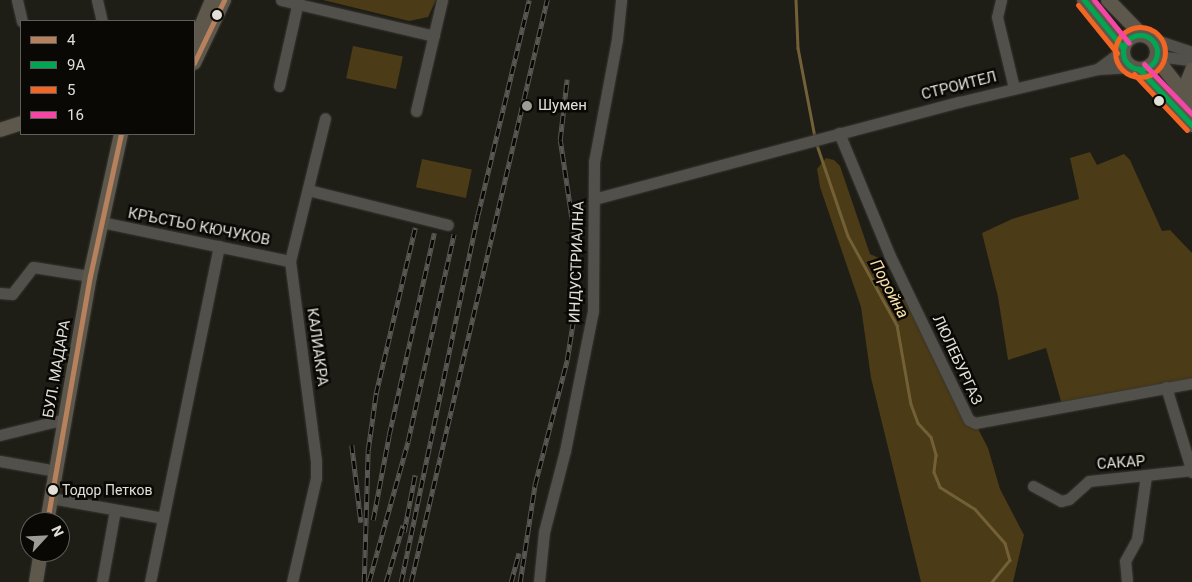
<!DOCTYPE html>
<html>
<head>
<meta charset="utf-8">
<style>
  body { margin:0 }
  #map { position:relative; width:1192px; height:582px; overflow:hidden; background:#1e1d16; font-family:Roboto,sans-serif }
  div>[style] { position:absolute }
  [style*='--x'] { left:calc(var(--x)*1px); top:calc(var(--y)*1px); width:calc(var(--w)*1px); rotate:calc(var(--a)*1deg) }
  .green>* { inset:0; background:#4b3b16; transform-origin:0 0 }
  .stream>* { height:2.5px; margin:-1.25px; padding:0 1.25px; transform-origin:1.25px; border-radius:1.25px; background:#736037 }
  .roads { filter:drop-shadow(0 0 1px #373632) drop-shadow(0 0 1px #373632) }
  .minor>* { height:11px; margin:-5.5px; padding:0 5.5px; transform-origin:5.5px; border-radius:5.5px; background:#52504b }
  .major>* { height:14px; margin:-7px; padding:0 7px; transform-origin:7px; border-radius:7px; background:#5d584b }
  .major>.ring { margin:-7px; padding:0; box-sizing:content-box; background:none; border:14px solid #5d584b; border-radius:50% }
  .rail>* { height:4.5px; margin-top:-2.25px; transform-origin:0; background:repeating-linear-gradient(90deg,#0a0804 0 8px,#5a5853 0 16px); box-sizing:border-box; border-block:1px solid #5a5853 }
  .bus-1>* { height:5px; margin:-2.5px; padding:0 2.5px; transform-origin:2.5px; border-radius:2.5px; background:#b6815c }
  .bus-2>* { height:5px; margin:-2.5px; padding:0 2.5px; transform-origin:2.5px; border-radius:2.5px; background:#00a651 }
  .bus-2>.ring { margin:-2.5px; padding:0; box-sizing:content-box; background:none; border:5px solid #00a651; border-radius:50% }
  .bus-3>* { height:5px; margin:-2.5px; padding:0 2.5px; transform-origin:2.5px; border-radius:2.5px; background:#f26522 }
  .bus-3>.ring { margin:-2.5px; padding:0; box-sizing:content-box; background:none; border:5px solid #f26522; border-radius:50% }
  .bus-4>* { height:5px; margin:-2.5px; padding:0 2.5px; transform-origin:2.5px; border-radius:2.5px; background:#f346a5 }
  .dots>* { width:14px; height:14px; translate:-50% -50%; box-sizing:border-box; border:2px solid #0a0804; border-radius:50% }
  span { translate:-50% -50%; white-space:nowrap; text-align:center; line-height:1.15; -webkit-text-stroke:5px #0a0804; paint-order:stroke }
  .bus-label { font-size:14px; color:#e2dfd8 }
  .left { translate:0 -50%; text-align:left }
  .street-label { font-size:15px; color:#e2dfd8 }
  .poi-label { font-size:15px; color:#e2dfd8 }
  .water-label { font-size:16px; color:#fce2a8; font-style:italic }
  .legend { position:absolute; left:20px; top:20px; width:175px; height:115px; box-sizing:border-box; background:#0a0804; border:1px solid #605e59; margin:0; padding:6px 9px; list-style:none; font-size:15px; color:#e2dfd8 }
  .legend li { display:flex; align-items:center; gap:10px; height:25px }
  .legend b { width:25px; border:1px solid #605e59 }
  .north { position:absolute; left:20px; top:512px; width:50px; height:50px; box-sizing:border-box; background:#0a0804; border:1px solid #605e59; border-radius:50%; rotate:65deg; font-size:14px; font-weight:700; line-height:20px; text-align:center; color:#e2dfd8 }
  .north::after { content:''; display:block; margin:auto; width:18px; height:22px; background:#9d9b94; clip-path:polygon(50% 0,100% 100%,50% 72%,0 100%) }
</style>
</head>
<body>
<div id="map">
  <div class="green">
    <div style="clip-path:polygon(323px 0,436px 0,428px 17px,409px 21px)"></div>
    <div style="left:353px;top:46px;width:51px;height:33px;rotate:12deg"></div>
    <div style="clip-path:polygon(1090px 152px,1097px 165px,1124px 154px,1130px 160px,1162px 231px,1170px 230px,1192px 253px,1192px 383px,1062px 405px,1046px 348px,1008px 360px,998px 297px,982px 233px,1012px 219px,1079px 199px,1070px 158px)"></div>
    <div style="clip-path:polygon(826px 158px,834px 160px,840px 166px,870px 254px,881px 259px,891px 289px,899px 293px,905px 287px,988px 448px,1000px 489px,1024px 535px,1013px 582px,921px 582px,871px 378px,861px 307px,820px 187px,817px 169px)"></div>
    <div style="left:422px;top:159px;width:51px;height:29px;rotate:12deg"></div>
  </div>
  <div class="stream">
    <div style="--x:796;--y:0;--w:48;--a:87.6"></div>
    <div style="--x:798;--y:48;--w:91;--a:79.2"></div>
    <div style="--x:816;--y:142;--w:99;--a:71.2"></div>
    <div style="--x:848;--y:236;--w:102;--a:61.2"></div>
    <div style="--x:897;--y:325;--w:80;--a:80"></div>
    <div style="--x:911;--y:404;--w:20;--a:70"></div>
    <div style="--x:918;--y:423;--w:19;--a:47"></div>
    <div style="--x:931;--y:437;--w:19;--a:74"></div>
    <div style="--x:936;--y:455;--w:17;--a:97"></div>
    <div style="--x:934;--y:472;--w:16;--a:68"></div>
    <div style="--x:940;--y:487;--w:41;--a:32.2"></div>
    <div style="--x:975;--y:509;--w:45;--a:48.6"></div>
    <div style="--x:1005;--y:543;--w:18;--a:74"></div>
    <div style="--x:1010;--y:560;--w:28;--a:129"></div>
  </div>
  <div class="roads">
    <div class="minor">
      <div style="--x:17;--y:0;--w:22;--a:77"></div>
      <div style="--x:97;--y:0;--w:22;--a:77"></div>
      <div style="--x:281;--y:0;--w:157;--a:13.2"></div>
      <div style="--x:1001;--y:0;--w:17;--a:103"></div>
      <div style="--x:997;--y:17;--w:73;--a:76.5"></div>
      <div style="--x:1150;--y:38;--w:44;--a:18.4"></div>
      <div style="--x:1157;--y:56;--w:35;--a:7"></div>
      <div style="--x:1099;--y:68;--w:30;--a:-37"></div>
      <div style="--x:279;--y:86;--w:82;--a:-77.3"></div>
      <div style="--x:416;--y:111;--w:114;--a:-76.8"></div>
      <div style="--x:839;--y:133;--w:131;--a:67.5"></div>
      <div style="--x:889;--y:254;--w:184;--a:64.3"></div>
      <div style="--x:969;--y:420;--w:7;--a:27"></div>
      <div style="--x:975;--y:423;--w:221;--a:-10.4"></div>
      <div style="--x:308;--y:190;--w:144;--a:14"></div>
      <div style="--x:594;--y:199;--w:378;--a:-14.9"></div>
      <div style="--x:959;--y:102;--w:142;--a:-13.4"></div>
      <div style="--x:1097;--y:69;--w:36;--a:-3"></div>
      <div style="--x:101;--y:222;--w:193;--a:11.7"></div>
      <div style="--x:0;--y:293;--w:12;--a:5"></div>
      <div style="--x:12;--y:294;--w:34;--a:-52"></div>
      <div style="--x:33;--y:267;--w:58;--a:9"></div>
      <div style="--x:1166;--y:387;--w:89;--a:73"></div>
      <div style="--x:0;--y:435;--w:67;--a:-13.8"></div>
      <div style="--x:0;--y:461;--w:57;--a:10.1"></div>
      <div style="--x:1033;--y:486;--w:32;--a:28"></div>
      <div style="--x:1061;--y:501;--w:8;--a:-14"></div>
      <div style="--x:1069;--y:499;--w:27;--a:-42"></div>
      <div style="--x:1089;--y:481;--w:104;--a:-6.1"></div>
      <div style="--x:51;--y:498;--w:114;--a:10.1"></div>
      <div style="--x:102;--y:582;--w:73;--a:-79.8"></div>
      <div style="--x:150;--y:582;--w:343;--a:-78.4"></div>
      <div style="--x:292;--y:582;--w:107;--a:-77"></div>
      <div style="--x:316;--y:478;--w:17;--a:-90"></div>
      <div style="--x:316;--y:461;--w:202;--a:-97.4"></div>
      <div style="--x:290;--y:261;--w:147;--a:-76.2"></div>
      <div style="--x:539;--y:582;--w:50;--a:-84.3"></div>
      <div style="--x:544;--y:532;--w:84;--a:-75.5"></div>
      <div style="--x:565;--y:451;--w:143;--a:-78.7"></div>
      <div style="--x:593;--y:311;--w:149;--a:-89.6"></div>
      <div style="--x:594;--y:162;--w:125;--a:-79.4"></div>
      <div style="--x:617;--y:39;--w:39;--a:-84"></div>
      <div style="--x:1127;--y:582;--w:21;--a:-95"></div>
      <div style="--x:1125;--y:561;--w:25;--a:-61"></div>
      <div style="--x:1137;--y:539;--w:64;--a:-81.9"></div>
    </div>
    <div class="major">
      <div style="--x:1084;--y:0;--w:62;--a:50.9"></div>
      <div style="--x:1108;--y:0;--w:49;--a:45.8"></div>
      <div class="ring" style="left:1123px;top:35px;width:20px;height:20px"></div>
      <div style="--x:194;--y:43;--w:47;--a:-67.3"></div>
      <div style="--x:1156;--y:58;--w:58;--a:52"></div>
      <div style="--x:194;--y:63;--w:70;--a:-64.5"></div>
      <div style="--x:1139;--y:69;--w:77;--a:46.6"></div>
      <div style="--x:1192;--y:102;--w:22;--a:-100"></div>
      <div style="--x:1188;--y:80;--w:11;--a:-68"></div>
      <div style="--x:0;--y:130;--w:22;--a:-18"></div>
      <div style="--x:47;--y:522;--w:250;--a:-80.1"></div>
      <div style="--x:90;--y:276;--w:145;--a:-77.7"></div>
      <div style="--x:36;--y:582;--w:30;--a:-81"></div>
    </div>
  </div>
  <div class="rail">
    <div style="--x:352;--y:445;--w:78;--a:83.3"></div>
    <div style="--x:373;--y:520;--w:86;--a:-79.3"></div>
    <div style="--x:389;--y:435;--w:207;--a:-77.4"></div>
    <div style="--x:404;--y:532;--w:58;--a:-79.1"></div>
    <div style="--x:369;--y:581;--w:145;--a:-74.4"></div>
    <div style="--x:408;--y:441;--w:212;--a:-77.5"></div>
    <div style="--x:364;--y:582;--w:132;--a:-88.3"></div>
    <div style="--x:368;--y:450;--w:58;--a:-82"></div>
    <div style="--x:376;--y:393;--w:170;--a:-76.7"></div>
    <div style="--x:386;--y:582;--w:59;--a:-73.4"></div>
    <div style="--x:401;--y:582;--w:376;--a:-78.2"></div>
    <div style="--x:478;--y:214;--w:220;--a:-76.6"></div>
    <div style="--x:411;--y:582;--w:598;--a:-76.85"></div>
    <div style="--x:511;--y:582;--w:30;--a:-75"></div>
    <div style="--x:520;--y:582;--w:99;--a:-81.3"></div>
    <div style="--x:535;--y:484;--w:128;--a:-75.5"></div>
    <div style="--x:567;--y:360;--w:39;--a:-81"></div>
    <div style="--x:573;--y:321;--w:80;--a:-88.6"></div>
    <div style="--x:575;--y:241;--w:102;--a:-98.4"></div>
    <div style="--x:560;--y:140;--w:61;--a:-83.5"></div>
  </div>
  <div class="bus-1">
    <div style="--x:194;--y:63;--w:70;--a:-64.5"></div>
    <div style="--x:47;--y:522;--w:250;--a:-80.1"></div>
    <div style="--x:90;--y:276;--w:145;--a:-77.7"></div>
  </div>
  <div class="bus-2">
    <div style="--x:1084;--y:0;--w:62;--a:50.9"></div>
    <div class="ring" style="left:1123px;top:35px;width:29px;height:29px"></div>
    <div style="--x:1139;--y:69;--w:77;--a:46.6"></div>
  </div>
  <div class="bus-3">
    <div style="--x:1078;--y:5;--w:62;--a:50.9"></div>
    <div class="ring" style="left:1115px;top:27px;width:45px;height:45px"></div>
    <div style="--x:1134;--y:74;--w:77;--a:46.6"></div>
  </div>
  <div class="bus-4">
    <div style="--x:1094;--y:0;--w:55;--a:50.9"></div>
    <div style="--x:1144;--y:64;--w:69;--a:46.2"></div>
  </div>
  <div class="dots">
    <div style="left:217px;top:15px;background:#e2dfd8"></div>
    <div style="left:1159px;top:101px;background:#e2dfd8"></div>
    <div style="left:527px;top:106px;background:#9d9b94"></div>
    <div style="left:53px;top:490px;background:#e2dfd8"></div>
  </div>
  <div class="bus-label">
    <span class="left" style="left:62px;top:490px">Тодор Петков</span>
  </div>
  <div class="street-label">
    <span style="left:959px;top:86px;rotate:-14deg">СТРОИТЕЛ</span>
    <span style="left:199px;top:227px;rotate:11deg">КРЪСТЬО КЮЧУКОВ</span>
    <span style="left:577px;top:262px;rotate:-88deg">ИНДУСТРИАЛНА</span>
    <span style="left:317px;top:347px;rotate:82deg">КАЛИАКРА</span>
    <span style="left:957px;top:360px;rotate:65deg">ЛЮЛЕБУРГАЗ</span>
    <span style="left:57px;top:369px;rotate:-80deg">БУЛ. МАДАРА</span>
    <span style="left:1121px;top:463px;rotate:-4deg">САКАР</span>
  </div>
  <div class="poi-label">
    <span class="left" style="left:538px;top:106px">Шумен</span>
  </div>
  <div class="water-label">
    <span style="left:889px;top:289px;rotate:62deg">Поройна</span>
  </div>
  <ul class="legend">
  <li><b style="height:6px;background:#b6815c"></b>4</li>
  <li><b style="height:6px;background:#00a651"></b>9А</li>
  <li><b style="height:6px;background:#f26522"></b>5</li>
  <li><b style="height:6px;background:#f346a5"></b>16</li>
  </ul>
  <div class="north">N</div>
</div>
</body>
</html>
